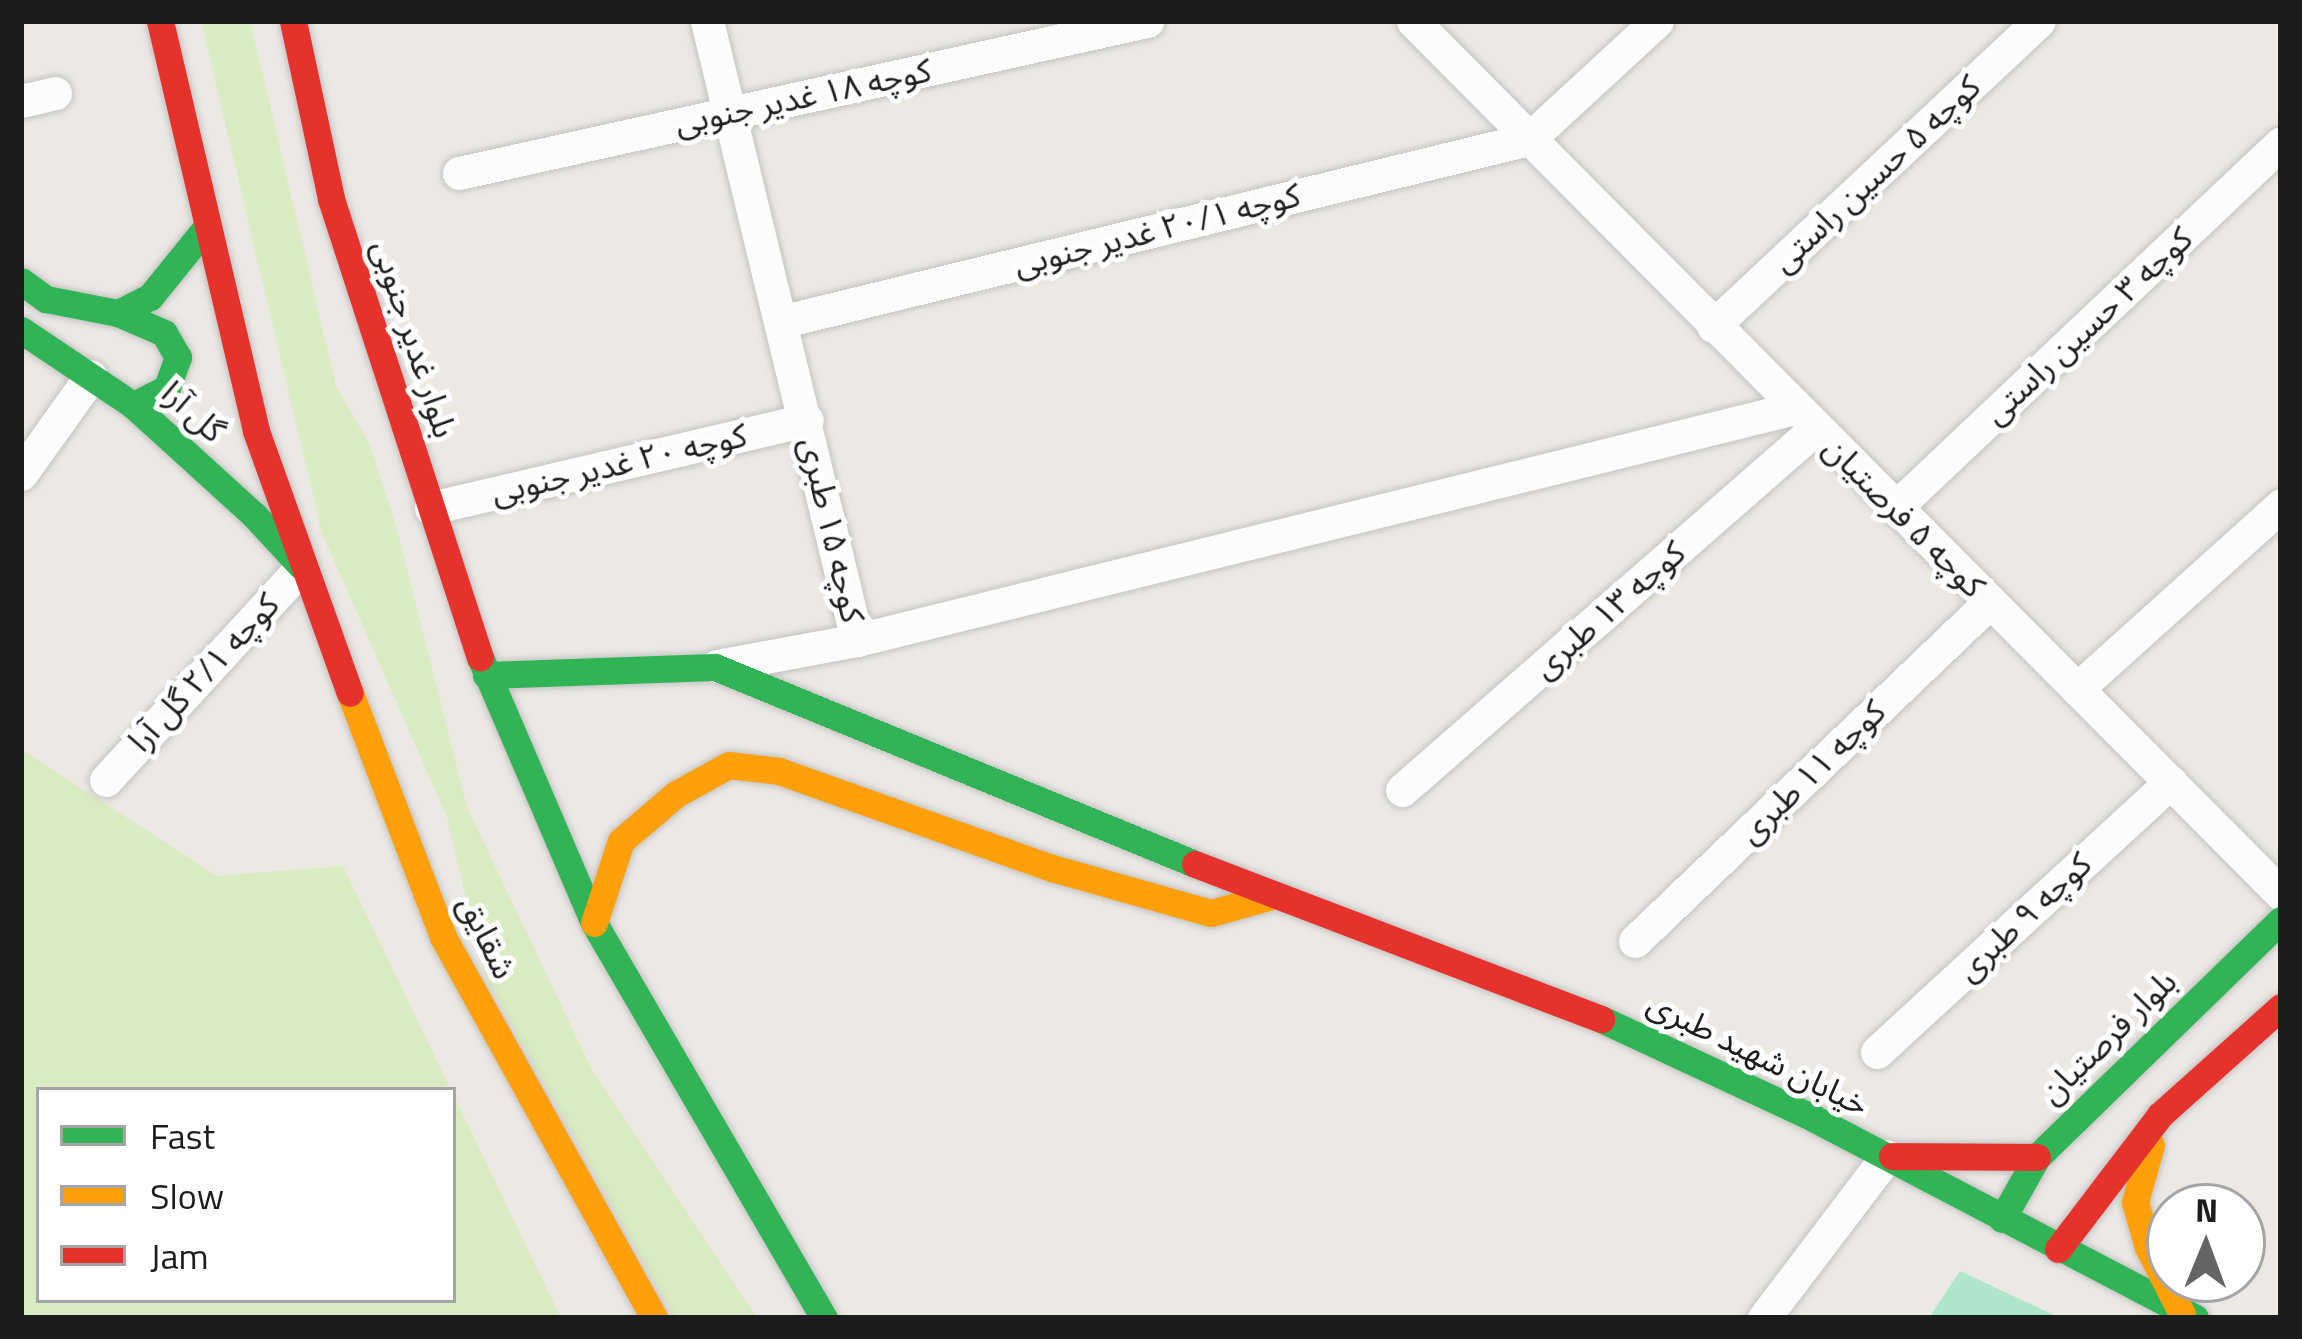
<!DOCTYPE html>
<html>
<head>
<meta charset="utf-8">
<style>
  body { margin:0 }
  #map { position:relative; width:2302px; height:1339px; overflow:hidden; background:#ece9e5; font-family:"Titillium Web","Noto Sans Arabic",sans-serif }
  div>[style] { position:absolute }
  [style*='--x'] { left:calc(var(--x)*1px); top:calc(var(--y)*1px); width:calc(var(--w)*1px); rotate:calc(var(--a)*1deg) }
  .grass>* { inset:0; background:#d9ebc1 }
  .pitch>* { inset:0; background:#aee6cc }
  .roads { filter:drop-shadow(0 0 3px #c4c3c1) drop-shadow(0 0 3px #c4c3c1) }
  .street>* { height:33px; margin:-16.5px; padding:0 16.5px; transform-origin:16.5px; border-radius:16.5px; background:#fcfcfb }
  .fast>* { height:27px; margin:-13.5px; padding:0 13.5px; transform-origin:13.5px; border-radius:13.5px; background:#30b455 }
  .slow>* { height:27px; margin:-13.5px; padding:0 13.5px; transform-origin:13.5px; border-radius:13.5px; background:#ff9f0a }
  .jam>* { height:27px; margin:-13.5px; padding:0 13.5px; transform-origin:13.5px; border-radius:13.5px; background:#e5322d }
  span { translate:-50% -50%; white-space:nowrap; text-align:center; line-height:1.15; -webkit-text-stroke:10px #fff; paint-order:stroke }
  .street-label { font-size:33px; color:#1d1d1d }
  .frame { position:absolute; inset:0; border:24px solid #1d1d1d; pointer-events:none }
  .legend { position:absolute; left:36px; top:1087px; width:420px; height:216px; box-sizing:border-box; background:#fff; border:3px solid #a5a5a5; margin:0; padding:15px 21px; list-style:none; font-size:36px; color:#1d1d1d }
  .legend li { display:flex; align-items:center; gap:24px; height:60px }
  .legend b { width:60px; border:3px solid #a5a5a5 }
  .north { position:absolute; left:2146px; top:1183px; width:120px; height:120px; box-sizing:border-box; background:#fff; border:3px solid #a5a5a5; border-radius:50%; rotate:1deg; font-size:33px; font-weight:700; line-height:48px; text-align:center; color:#1d1d1d }
  .north::after { content:''; display:block; margin:auto; width:42px; height:54px; background:#656463; clip-path:polygon(50% 0,100% 100%,50% 72%,0 100%) }
</style>
</head>
<body>
<div id="map">
  <div class="grass">
    <div style="clip-path:polygon(201px 21px,250px 21px,336px 386px,369px 443px,397px 529px,467px 807px,591px 1068px,757px 1318px,674px 1318px,484px 975px,447px 817px,322px 533px)"></div>
    <div style="clip-path:polygon(21px 749px,217px 876px,343px 866px,451px 1090px,39px 1090px,39px 1300px,453px 1300px,453px 1094px,561px 1318px,21px 1318px)"></div>
  </div>
  <div class="pitch">
    <div style="clip-path:polygon(1960px 1271px,2060px 1318px,1929px 1318px)"></div>
  </div>
  <div class="roads">
    <div class="street">
      <div style="--x:707;--y:21;--w:637;--a:76.38"></div>
      <div style="--x:1413;--y:21;--w:1231;--a:45.16"></div>
      <div style="--x:21;--y:101;--w:35;--a:-13"></div>
      <div style="--x:459;--y:173;--w:705;--a:-12.46"></div>
      <div style="--x:784;--y:321;--w:767;--a:-13.73"></div>
      <div style="--x:1529;--y:139;--w:174;--a:-42.7"></div>
      <div style="--x:1713;--y:326;--w:446;--a:-43.1"></div>
      <div style="--x:21;--y:474;--w:120;--a:-54.5"></div>
      <div style="--x:431;--y:508;--w:386;--a:-13.2"></div>
      <div style="--x:1895;--y:508;--w:531;--a:-43.4"></div>
      <div style="--x:717;--y:666;--w:142;--a:-10.5"></div>
      <div style="--x:857;--y:640;--w:966;--a:-13.89"></div>
      <div style="--x:2077;--y:689;--w:275;--a:-42"></div>
      <div style="--x:106;--y:780;--w:289;--a:-47.4"></div>
      <div style="--x:1402;--y:790;--w:549;--a:-41.16"></div>
      <div style="--x:1635;--y:941;--w:489;--a:-43.7"></div>
      <div style="--x:1877;--y:1052;--w:399;--a:-42.6"></div>
      <div style="--x:1764;--y:1318;--w:203;--a:-52.8"></div>
    </div>
    <div class="fast">
      <div style="--x:21;--y:281;--w:31;--a:36"></div>
      <div style="--x:46;--y:299;--w:73;--a:11"></div>
      <div style="--x:118;--y:313;--w:36;--a:-27"></div>
      <div style="--x:150;--y:297;--w:92;--a:-51.1"></div>
      <div style="--x:118;--y:313;--w:50;--a:23.5"></div>
      <div style="--x:164;--y:333;--w:28;--a:60"></div>
      <div style="--x:178;--y:357;--w:33;--a:110"></div>
      <div style="--x:167;--y:388;--w:38;--a:153"></div>
      <div style="--x:21;--y:330;--w:135;--a:33.8"></div>
      <div style="--x:133;--y:405;--w:164;--a:42.3"></div>
      <div style="--x:254;--y:515;--w:69;--a:47.3"></div>
      <div style="--x:480;--y:657;--w:289;--a:66.8"></div>
      <div style="--x:594;--y:923;--w:457;--a:59.8"></div>
      <div style="--x:486;--y:675;--w:229;--a:-2"></div>
      <div style="--x:715;--y:667;--w:519;--a:22.31"></div>
      <div style="--x:1601;--y:1019;--w:234;--a:25"></div>
      <div style="--x:1813;--y:1118;--w:431;--a:27.6"></div>
      <div style="--x:2002;--y:1219;--w:71;--a:-60.6"></div>
      <div style="--x:2037;--y:1157;--w:340;--a:-44.2"></div>
    </div>
    <div class="slow">
      <div style="--x:350;--y:693;--w:261;--a:69.1"></div>
      <div style="--x:443;--y:937;--w:436;--a:61"></div>
      <div style="--x:594;--y:923;--w:86;--a:-71.8"></div>
      <div style="--x:621;--y:841;--w:72;--a:-40.5"></div>
      <div style="--x:676;--y:794;--w:60;--a:-28.7"></div>
      <div style="--x:729;--y:765;--w:50;--a:6.8"></div>
      <div style="--x:779;--y:771;--w:290;--a:19.6"></div>
      <div style="--x:1052;--y:868;--w:165;--a:15.8"></div>
      <div style="--x:1211;--y:913;--w:63;--a:-15.6"></div>
      <div style="--x:2151;--y:1145;--w:59;--a:105.7"></div>
      <div style="--x:2135;--y:1202;--w:47;--a:73.9"></div>
      <div style="--x:2148;--y:1247;--w:75;--a:63.1"></div>
    </div>
    <div class="jam">
      <div style="--x:160;--y:21;--w:421;--a:76.8"></div>
      <div style="--x:256;--y:431;--w:278;--a:70.3"></div>
      <div style="--x:293;--y:21;--w:182;--a:77.9"></div>
      <div style="--x:331;--y:199;--w:482;--a:72"></div>
      <div style="--x:1195;--y:864;--w:435;--a:20.9"></div>
      <div style="--x:1892;--y:1156;--w:145;--a:0.4"></div>
      <div style="--x:2058;--y:1249;--w:168;--a:-52.7"></div>
      <div style="--x:2160;--y:1115;--w:162;--a:-41.8"></div>
    </div>
  </div>
  <div class="street-label">
    <span style="left:803px;top:97px;rotate:-12deg">کوچه ۱۸ غدیر جنوبی</span>
    <span style="left:1876px;top:174px;rotate:-43deg">کوچه ۵ حسین راستی</span>
    <span style="left:1157px;top:230px;rotate:-14deg">کوچه ۲۰/۱ غدیر جنوبی</span>
    <span style="left:2088px;top:326px;rotate:-43deg">کوچه ۳ حسین راستی</span>
    <span style="left:414px;top:339px;rotate:72deg">بلوار غدیر جنوبی</span>
    <span style="left:193px;top:412px;rotate:42deg">گل آرا</span>
    <span style="left:619px;top:464px;rotate:-13deg">کوچه ۲۰ غدیر جنوبی</span>
    <span style="left:1904px;top:517px;rotate:45deg">کوچه ۵ فرصتیان</span>
    <span style="left:832px;top:530px;rotate:77deg">کوچه ۱۵ طبری</span>
    <span style="left:1609px;top:610px;rotate:-41deg">کوچه ۱۳ طبری</span>
    <span style="left:204px;top:673px;rotate:-47deg">کوچه ۲/۱ گل آرا</span>
    <span style="left:1812px;top:772px;rotate:-44deg">کوچه ۱۱ طبری</span>
    <span style="left:2024px;top:917px;rotate:-43deg">کوچه ۹ طبری</span>
    <span style="left:487px;top:937px;rotate:64deg">شقایق</span>
    <span style="left:2108px;top:1037px;rotate:-44deg">بلوار فرصتیان</span>
    <span style="left:1758px;top:1054px;rotate:26deg">خیابان شهید طبری</span>
  </div>
  <div class="frame"></div>
  <ul class="legend">
  <li><b style="height:15px;background:#30b455"></b>Fast</li>
  <li><b style="height:15px;background:#ff9f0a"></b>Slow</li>
  <li><b style="height:15px;background:#e5322d"></b>Jam</li>
  </ul>
  <div class="north">N</div>
</div>
</body>
</html>
